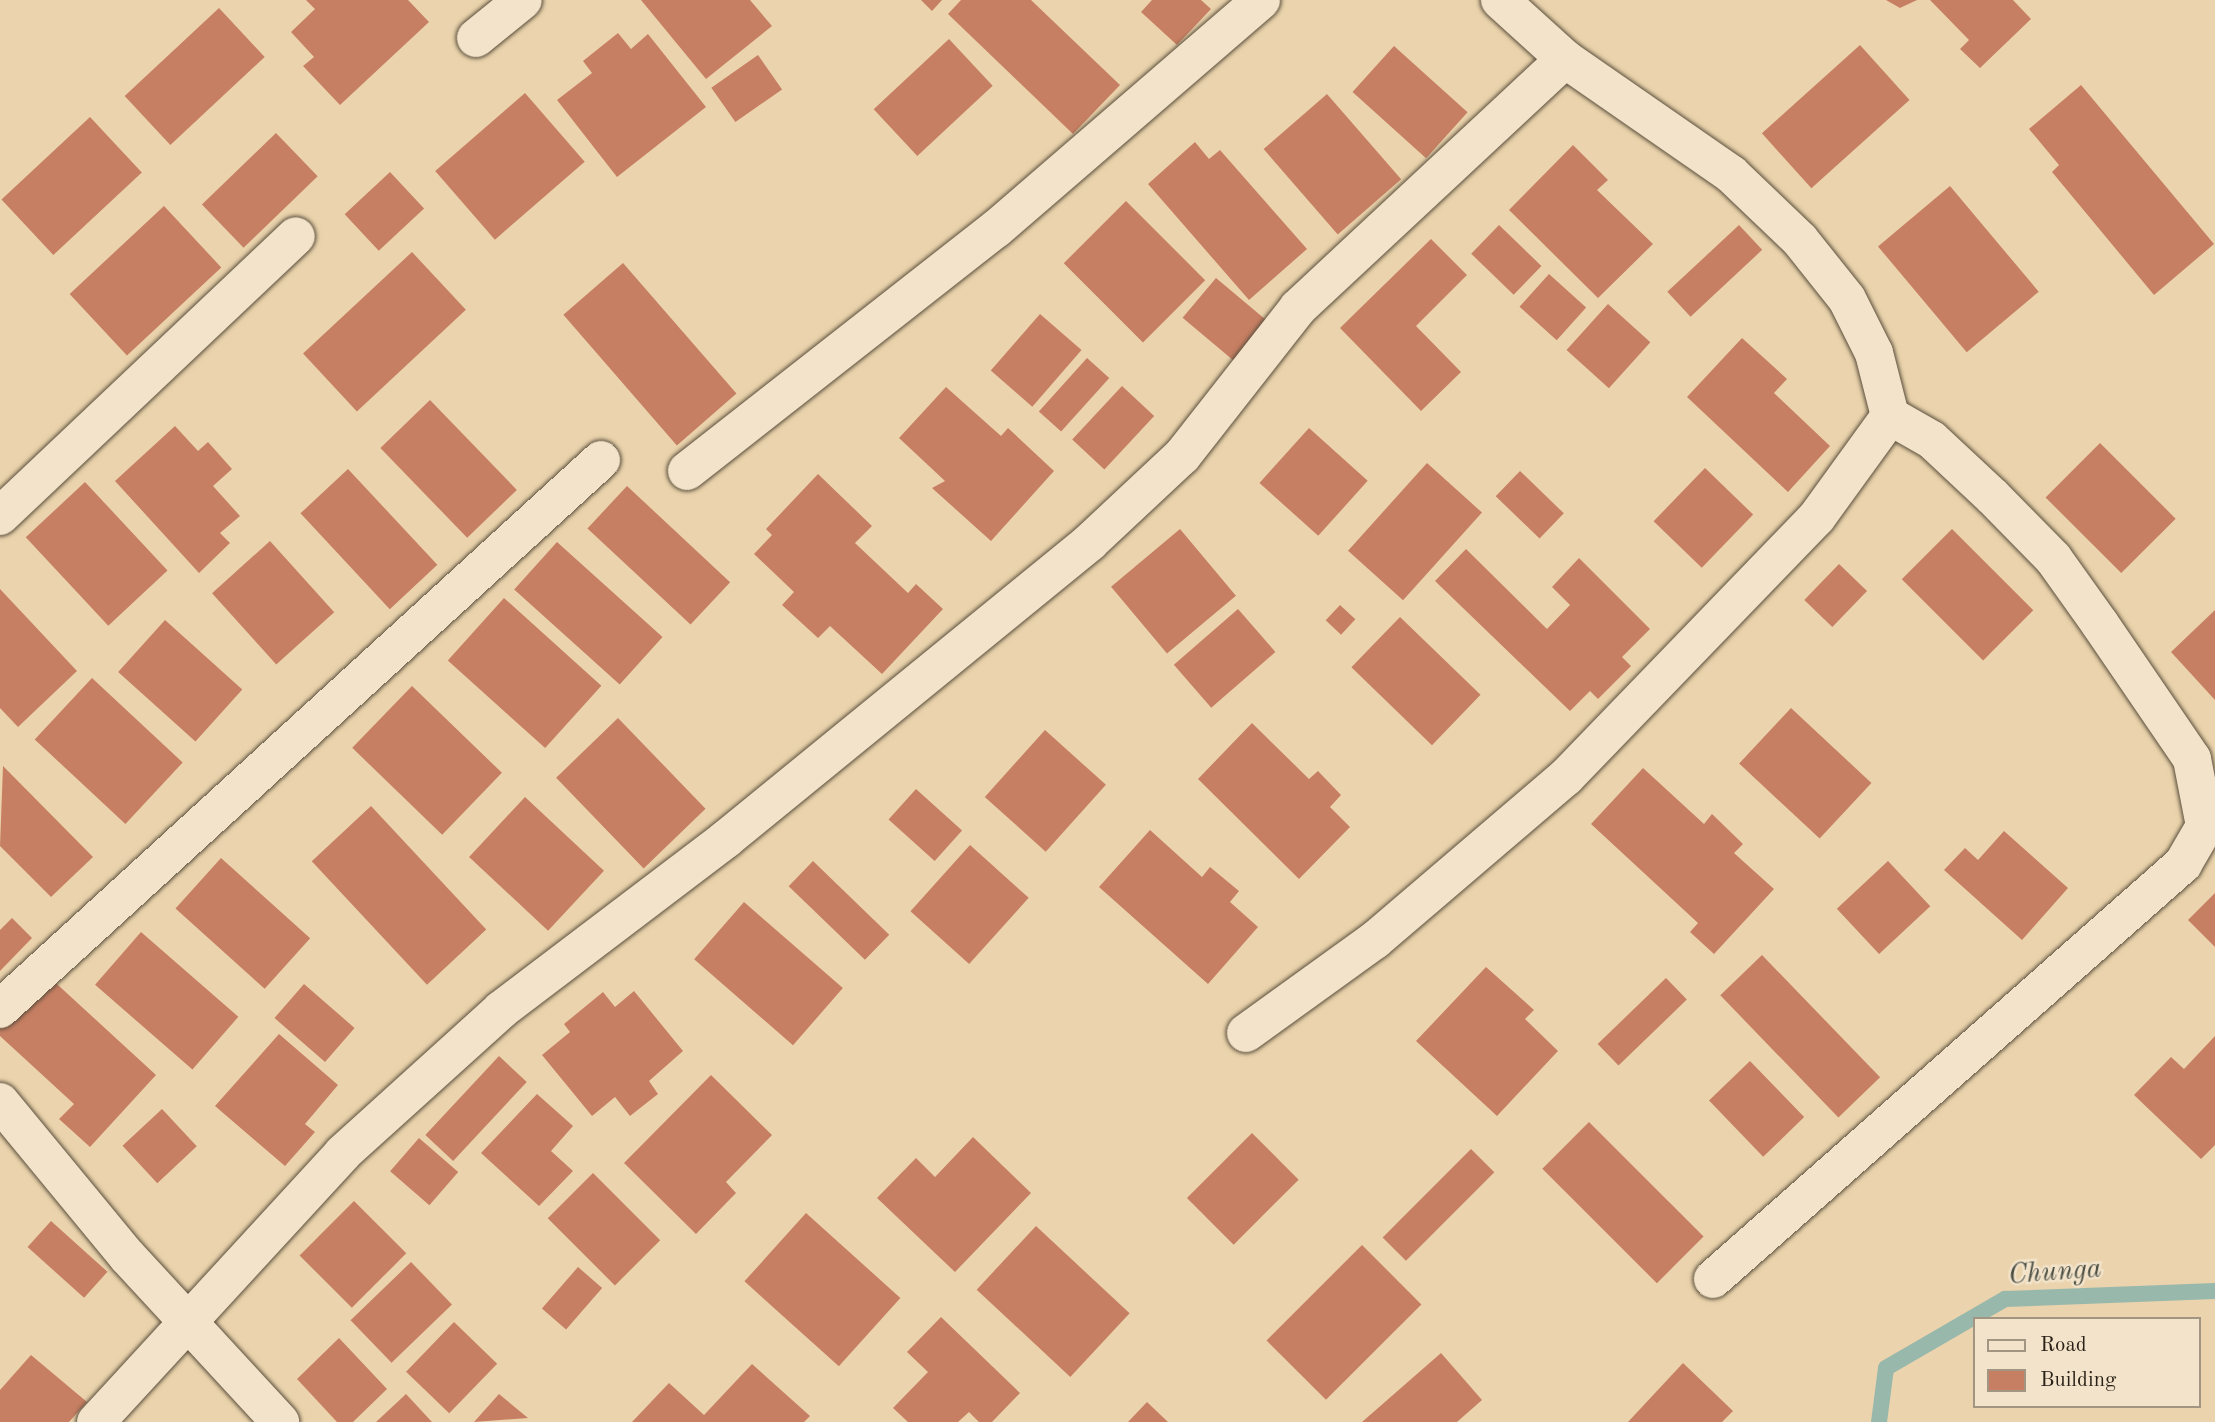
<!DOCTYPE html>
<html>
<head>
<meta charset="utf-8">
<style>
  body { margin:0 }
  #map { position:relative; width:2215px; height:1422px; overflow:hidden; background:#ebd4ad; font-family:"Old Standard TT",serif }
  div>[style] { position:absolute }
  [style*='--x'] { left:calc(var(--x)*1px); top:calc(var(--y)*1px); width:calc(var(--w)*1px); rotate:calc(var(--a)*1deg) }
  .stream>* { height:16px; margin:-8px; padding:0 8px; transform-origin:8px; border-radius:8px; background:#98b8ab }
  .building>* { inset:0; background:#c77f63; transform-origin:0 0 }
  .roads { filter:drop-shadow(0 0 2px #5a4e3c) drop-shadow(0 0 2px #5a4e3c) }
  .minor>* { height:38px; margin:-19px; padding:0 19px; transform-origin:19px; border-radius:19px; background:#f2e3ca }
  span { translate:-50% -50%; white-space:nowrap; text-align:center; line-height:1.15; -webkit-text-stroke:5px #f2e3ca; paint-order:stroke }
  .water-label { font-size:28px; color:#4b4e43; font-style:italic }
  .legend { position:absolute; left:1973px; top:1317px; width:228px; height:91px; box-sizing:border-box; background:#f2e3ca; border:2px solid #a29582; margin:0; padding:9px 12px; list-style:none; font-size:21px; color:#2a2117 }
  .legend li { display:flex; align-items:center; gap:14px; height:35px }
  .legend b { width:35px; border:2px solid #a29582 }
</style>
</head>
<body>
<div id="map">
  <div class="stream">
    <div style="--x:1879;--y:1422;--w:54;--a:-82.6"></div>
    <div style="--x:1886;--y:1368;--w:138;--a:-30.1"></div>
    <div style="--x:2005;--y:1299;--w:210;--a:-2.2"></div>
  </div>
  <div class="building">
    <div style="clip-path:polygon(306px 0,408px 0,429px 22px,340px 105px,303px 66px,314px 57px,291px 32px,315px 9px)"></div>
    <div style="clip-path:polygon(641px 0,750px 0,772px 26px,706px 79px)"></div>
    <div style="clip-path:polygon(921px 0,942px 0,932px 11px)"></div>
    <div style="clip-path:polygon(961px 0,1031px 0,1120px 85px,1073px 134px,948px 14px)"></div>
    <div style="clip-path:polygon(1152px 0,1201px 0,1211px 9px,1177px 45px,1141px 12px)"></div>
    <div style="clip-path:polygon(1886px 0,1917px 0,1900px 8px)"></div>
    <div style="clip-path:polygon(1930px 0,2013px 0,2031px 19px,1980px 68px,1960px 49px,1969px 40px)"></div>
    <div style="left:219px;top:8px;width:67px;height:129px;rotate:47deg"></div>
    <div style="clip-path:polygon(618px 33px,631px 49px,648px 34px,706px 107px,617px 177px,557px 100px,592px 73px,583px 61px)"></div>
    <div style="left:949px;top:39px;width:64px;height:103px;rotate:47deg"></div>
    <div style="left:1860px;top:45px;width:74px;height:132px;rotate:48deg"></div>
    <div style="left:1394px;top:46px;width:99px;height:62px;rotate:42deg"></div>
    <div style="left:758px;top:55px;width:42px;height:57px;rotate:55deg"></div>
    <div style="clip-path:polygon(2081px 85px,2214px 244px,2154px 295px,2052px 172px,2059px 165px,2029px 129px)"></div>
    <div style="left:525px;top:93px;width:91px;height:119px;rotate:49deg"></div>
    <div style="left:1327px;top:94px;width:113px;height:84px;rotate:49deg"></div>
    <div style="left:90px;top:117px;width:76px;height:121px;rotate:47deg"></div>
    <div style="left:276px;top:133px;width:60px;height:103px;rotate:46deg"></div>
    <div style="clip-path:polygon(1195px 142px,1209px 159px,1220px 150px,1307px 249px,1249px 300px,1148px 184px)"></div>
    <div style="clip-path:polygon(1573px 145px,1608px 180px,1597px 190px,1653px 244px,1598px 298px,1509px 210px)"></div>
    <div style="left:390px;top:172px;width:50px;height:62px;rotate:47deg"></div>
    <div style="left:1950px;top:186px;width:138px;height:94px;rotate:50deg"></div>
    <div style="left:1126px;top:201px;width:112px;height:88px;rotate:45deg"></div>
    <div style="left:164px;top:206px;width:84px;height:129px;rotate:47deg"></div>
    <div style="left:1499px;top:225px;width:59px;height:40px;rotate:44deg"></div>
    <div style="left:1739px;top:225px;width:34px;height:98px;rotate:47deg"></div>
    <div style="clip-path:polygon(1431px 239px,1467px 275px,1416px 326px,1461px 372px,1421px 411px,1340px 328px)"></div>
    <div style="left:412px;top:252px;width:79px;height:149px;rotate:47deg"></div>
    <div style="left:623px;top:263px;width:173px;height:79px;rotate:49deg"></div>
    <div style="left:1549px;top:274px;width:50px;height:44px;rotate:42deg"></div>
    <div style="left:1216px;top:278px;width:70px;height:52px;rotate:40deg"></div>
    <div style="left:1608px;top:304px;width:57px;height:62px;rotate:42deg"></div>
    <div style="left:1040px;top:314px;width:55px;height:75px;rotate:41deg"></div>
    <div style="clip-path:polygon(1742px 338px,1787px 379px,1774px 393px,1830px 446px,1788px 492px,1687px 397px)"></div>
    <div style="left:1087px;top:358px;width:30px;height:72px;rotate:42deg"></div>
    <div style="left:1122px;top:386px;width:44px;height:73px;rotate:43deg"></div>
    <div style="clip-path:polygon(946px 387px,1001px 436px,1008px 428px,1054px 471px,991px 541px,932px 488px,945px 481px,899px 438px)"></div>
    <div style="left:430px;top:400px;width:125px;height:69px;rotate:46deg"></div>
    <div style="clip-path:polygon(175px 426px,198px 451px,208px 442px,232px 469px,213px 486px,240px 516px,220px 533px,230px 543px,199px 573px,115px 481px)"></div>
    <div style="left:1309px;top:428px;width:79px;height:74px;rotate:42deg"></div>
    <div style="left:2100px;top:443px;width:107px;height:77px;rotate:45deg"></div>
    <div style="left:1427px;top:463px;width:74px;height:118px;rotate:42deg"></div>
    <div style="left:1705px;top:468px;width:67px;height:74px;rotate:44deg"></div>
    <div style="left:348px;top:469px;width:131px;height:65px;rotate:47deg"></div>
    <div style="left:1520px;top:471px;width:61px;height:35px;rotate:44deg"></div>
    <div style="clip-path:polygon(818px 474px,872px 526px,855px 543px,908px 593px,916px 584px,943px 609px,882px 674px,830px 626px,818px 638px,782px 605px,794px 592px,754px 554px,772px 535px,766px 529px)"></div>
    <div style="left:85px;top:482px;width:121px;height:81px;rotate:47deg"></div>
    <div style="left:627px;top:486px;width:141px;height:58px;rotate:43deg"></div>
    <div style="left:1180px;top:529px;width:87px;height:90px;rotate:50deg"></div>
    <div style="left:1952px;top:529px;width:115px;height:71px;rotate:45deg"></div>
    <div style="left:270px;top:541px;width:96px;height:78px;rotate:48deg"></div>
    <div style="left:557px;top:542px;width:142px;height:64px;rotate:42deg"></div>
    <div style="clip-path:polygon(1466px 549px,1547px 629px,1570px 605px,1552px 587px,1579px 558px,1650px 629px,1622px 657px,1631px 666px,1598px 699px,1590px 691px,1570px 711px,1435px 581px)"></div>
    <div style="left:1839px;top:564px;width:39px;height:50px;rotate:44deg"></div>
    <div style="clip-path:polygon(0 589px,77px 671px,18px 727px,0 708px)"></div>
    <div style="left:504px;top:598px;width:131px;height:84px;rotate:42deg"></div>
    <div style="left:1340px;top:605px;width:21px;height:21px;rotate:43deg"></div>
    <div style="left:1238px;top:609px;width:57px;height:85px;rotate:49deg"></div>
    <div style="clip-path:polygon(2215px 610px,2215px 700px,2171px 652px)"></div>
    <div style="left:1400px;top:617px;width:112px;height:70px;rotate:44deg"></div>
    <div style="left:165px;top:620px;width:104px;height:70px;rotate:42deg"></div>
    <div style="left:92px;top:678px;width:124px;height:84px;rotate:43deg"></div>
    <div style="left:412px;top:686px;width:125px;height:86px;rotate:44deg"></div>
    <div style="left:1791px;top:708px;width:110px;height:76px;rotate:43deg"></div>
    <div style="left:618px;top:718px;width:126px;height:86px;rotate:46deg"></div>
    <div style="clip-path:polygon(1252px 723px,1309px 779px,1318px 771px,1341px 795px,1330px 807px,1350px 827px,1299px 879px,1198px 779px)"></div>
    <div style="left:1045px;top:730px;width:82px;height:90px;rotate:42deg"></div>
    <div style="clip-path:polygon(3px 766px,93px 857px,51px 897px,0 846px)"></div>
    <div style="clip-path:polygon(1643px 768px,1704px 824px,1712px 814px,1743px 844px,1734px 853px,1774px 889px,1714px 954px,1690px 932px,1698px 923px,1591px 824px)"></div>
    <div style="left:916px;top:789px;width:62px;height:41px;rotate:42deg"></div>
    <div style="left:525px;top:797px;width:108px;height:82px;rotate:43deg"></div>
    <div style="left:371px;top:806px;width:169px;height:81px;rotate:47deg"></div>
    <div style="clip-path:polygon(1150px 830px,1202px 877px,1210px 867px,1239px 891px,1230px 902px,1258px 927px,1208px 984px,1099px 887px)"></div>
    <div style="clip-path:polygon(2004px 831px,2068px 888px,2022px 940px,1944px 870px,1965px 848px,1978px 860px)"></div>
    <div style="left:970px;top:845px;width:79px;height:89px;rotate:42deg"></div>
    <div style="left:221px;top:858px;width:120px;height:68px;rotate:42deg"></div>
    <div style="left:813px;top:861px;width:106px;height:35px;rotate:44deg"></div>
    <div style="left:1888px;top:861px;width:62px;height:70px;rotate:47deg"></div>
    <div style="clip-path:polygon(2215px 893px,2215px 947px,2188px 920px)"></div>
    <div style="left:744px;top:902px;width:131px;height:76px;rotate:41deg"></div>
    <div style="clip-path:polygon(12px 918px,32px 938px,0 971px,0 930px)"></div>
    <div style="left:141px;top:932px;width:129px;height:70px;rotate:41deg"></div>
    <div style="left:1762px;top:955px;width:170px;height:58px;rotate:46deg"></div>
    <div style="clip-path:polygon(1486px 967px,1534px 1010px,1525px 1019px,1558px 1051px,1497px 1116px,1416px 1041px)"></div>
    <div style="clip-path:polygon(46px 974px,156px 1075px,90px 1147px,59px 1119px,74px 1104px,0 1036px,0 1023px)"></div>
    <div style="left:1666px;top:978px;width:30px;height:95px;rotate:46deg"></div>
    <div style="left:304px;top:984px;width:67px;height:45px;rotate:41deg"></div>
    <div style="clip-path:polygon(634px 991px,683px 1051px,649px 1081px,658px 1094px,630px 1116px,615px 1097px,592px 1116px,542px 1055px,570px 1032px,564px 1024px,603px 992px,615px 1007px)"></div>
    <div style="clip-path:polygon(279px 1034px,338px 1085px,305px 1124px,315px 1132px,285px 1166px,215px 1106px)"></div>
    <div style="clip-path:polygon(2215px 1036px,2215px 1145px,2201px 1159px,2134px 1095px,2171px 1057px,2184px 1069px)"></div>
    <div style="left:499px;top:1056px;width:38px;height:108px;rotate:43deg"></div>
    <div style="left:1750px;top:1061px;width:78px;height:57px;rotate:46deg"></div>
    <div style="clip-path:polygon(711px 1075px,772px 1135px,726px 1182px,736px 1193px,696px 1234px,624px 1163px)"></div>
    <div style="clip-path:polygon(537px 1094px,573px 1126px,551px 1151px,573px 1171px,539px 1206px,481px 1153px)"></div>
    <div style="left:162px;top:1109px;width:51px;height:54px;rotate:47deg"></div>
    <div style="left:1589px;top:1122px;width:162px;height:66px;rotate:45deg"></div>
    <div style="left:1252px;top:1133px;width:66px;height:92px;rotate:45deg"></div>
    <div style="clip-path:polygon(973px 1137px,1031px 1193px,955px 1272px,877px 1198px,916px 1158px,935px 1177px)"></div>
    <div style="left:419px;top:1138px;width:52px;height:44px;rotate:41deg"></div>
    <div style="left:1471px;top:1149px;width:33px;height:125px;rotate:45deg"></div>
    <div style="left:593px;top:1173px;width:95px;height:64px;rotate:45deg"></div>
    <div style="left:354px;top:1201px;width:74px;height:77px;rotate:45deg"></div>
    <div style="left:806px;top:1213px;width:127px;height:92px;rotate:42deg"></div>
    <div style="left:51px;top:1221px;width:76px;height:35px;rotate:42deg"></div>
    <div style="left:1036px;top:1226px;width:128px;height:87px;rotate:43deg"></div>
    <div style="left:1362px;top:1245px;width:84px;height:135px;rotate:45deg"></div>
    <div style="left:411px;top:1262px;width:59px;height:84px;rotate:46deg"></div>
    <div style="left:578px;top:1267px;width:32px;height:55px;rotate:41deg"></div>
    <div style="clip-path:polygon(941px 1317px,1020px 1393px,992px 1422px,979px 1422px,969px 1412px,958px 1422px,908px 1422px,893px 1408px,928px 1372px,907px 1352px)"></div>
    <div style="left:454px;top:1322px;width:60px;height:69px;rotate:44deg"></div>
    <div style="clip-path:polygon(339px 1338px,387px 1389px,353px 1422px,337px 1422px,297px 1379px)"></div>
    <div style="clip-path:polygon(1441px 1353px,1482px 1400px,1457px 1422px,1362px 1422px)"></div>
    <div style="clip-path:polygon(31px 1355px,87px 1402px,69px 1422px,0 1422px,0 1390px)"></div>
    <div style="clip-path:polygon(1683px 1363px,1733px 1411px,1722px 1422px,1628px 1422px)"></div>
    <div style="clip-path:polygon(752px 1364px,810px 1416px,804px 1422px,632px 1422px,669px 1383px,704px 1415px)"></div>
    <div style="clip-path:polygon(406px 1394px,432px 1422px,376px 1422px)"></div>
    <div style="clip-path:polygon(499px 1394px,528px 1418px,474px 1422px)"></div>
    <div style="clip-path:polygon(1147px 1402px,1168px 1422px,1128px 1422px)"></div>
  </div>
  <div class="roads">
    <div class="minor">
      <div style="--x:1500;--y:0;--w:88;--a:42.2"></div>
      <div style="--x:1565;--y:59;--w:202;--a:34.7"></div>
      <div style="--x:1731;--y:174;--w:95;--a:43.7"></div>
      <div style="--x:1800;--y:240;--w:75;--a:51.5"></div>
      <div style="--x:1847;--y:299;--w:60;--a:63.4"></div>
      <div style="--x:1874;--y:353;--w:65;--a:75.7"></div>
      <div style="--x:1890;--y:416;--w:48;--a:29.7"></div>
      <div style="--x:1932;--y:440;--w:83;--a:43.1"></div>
      <div style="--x:1993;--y:497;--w:86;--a:45.5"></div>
      <div style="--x:2053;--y:558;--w:81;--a:54.5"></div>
      <div style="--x:2100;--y:624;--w:163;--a:55.7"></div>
      <div style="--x:2192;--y:759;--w:68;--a:79"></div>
      <div style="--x:2205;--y:826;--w:44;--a:120.1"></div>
      <div style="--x:2183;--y:864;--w:627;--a:138.56"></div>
      <div style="--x:476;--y:38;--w:60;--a:-39"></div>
      <div style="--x:687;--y:471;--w:392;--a:-38.1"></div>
      <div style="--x:996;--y:229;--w:350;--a:-40.8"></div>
      <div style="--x:0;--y:516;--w:407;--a:-43.4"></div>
      <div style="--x:0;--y:1009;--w:814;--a:-42.41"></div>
      <div style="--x:1246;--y:1033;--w:159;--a:-35.8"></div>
      <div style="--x:1375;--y:940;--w:251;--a:-40.5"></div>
      <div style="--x:1566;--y:777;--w:361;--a:-46"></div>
      <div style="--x:1817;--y:517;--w:125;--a:-54.1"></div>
      <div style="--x:0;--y:1102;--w:200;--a:50.5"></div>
      <div style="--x:127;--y:1256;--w:226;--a:47.3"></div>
      <div style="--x:96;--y:1422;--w:365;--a:-47.4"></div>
      <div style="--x:343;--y:1153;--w:213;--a:-42.1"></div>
      <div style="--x:501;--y:1010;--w:283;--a:-37.2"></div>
      <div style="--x:726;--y:839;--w:470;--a:-39.2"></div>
      <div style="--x:1090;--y:542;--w:126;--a:-43.1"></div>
      <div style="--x:1182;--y:456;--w:188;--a:-51.9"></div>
      <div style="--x:1298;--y:308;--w:365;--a:-43"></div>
    </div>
  </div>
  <div class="water-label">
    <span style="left:2055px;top:1273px;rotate:-4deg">Chunga</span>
  </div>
  <ul class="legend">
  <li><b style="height:9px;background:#f2e3ca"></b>Road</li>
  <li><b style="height:19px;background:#c77f63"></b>Building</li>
  </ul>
</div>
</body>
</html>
